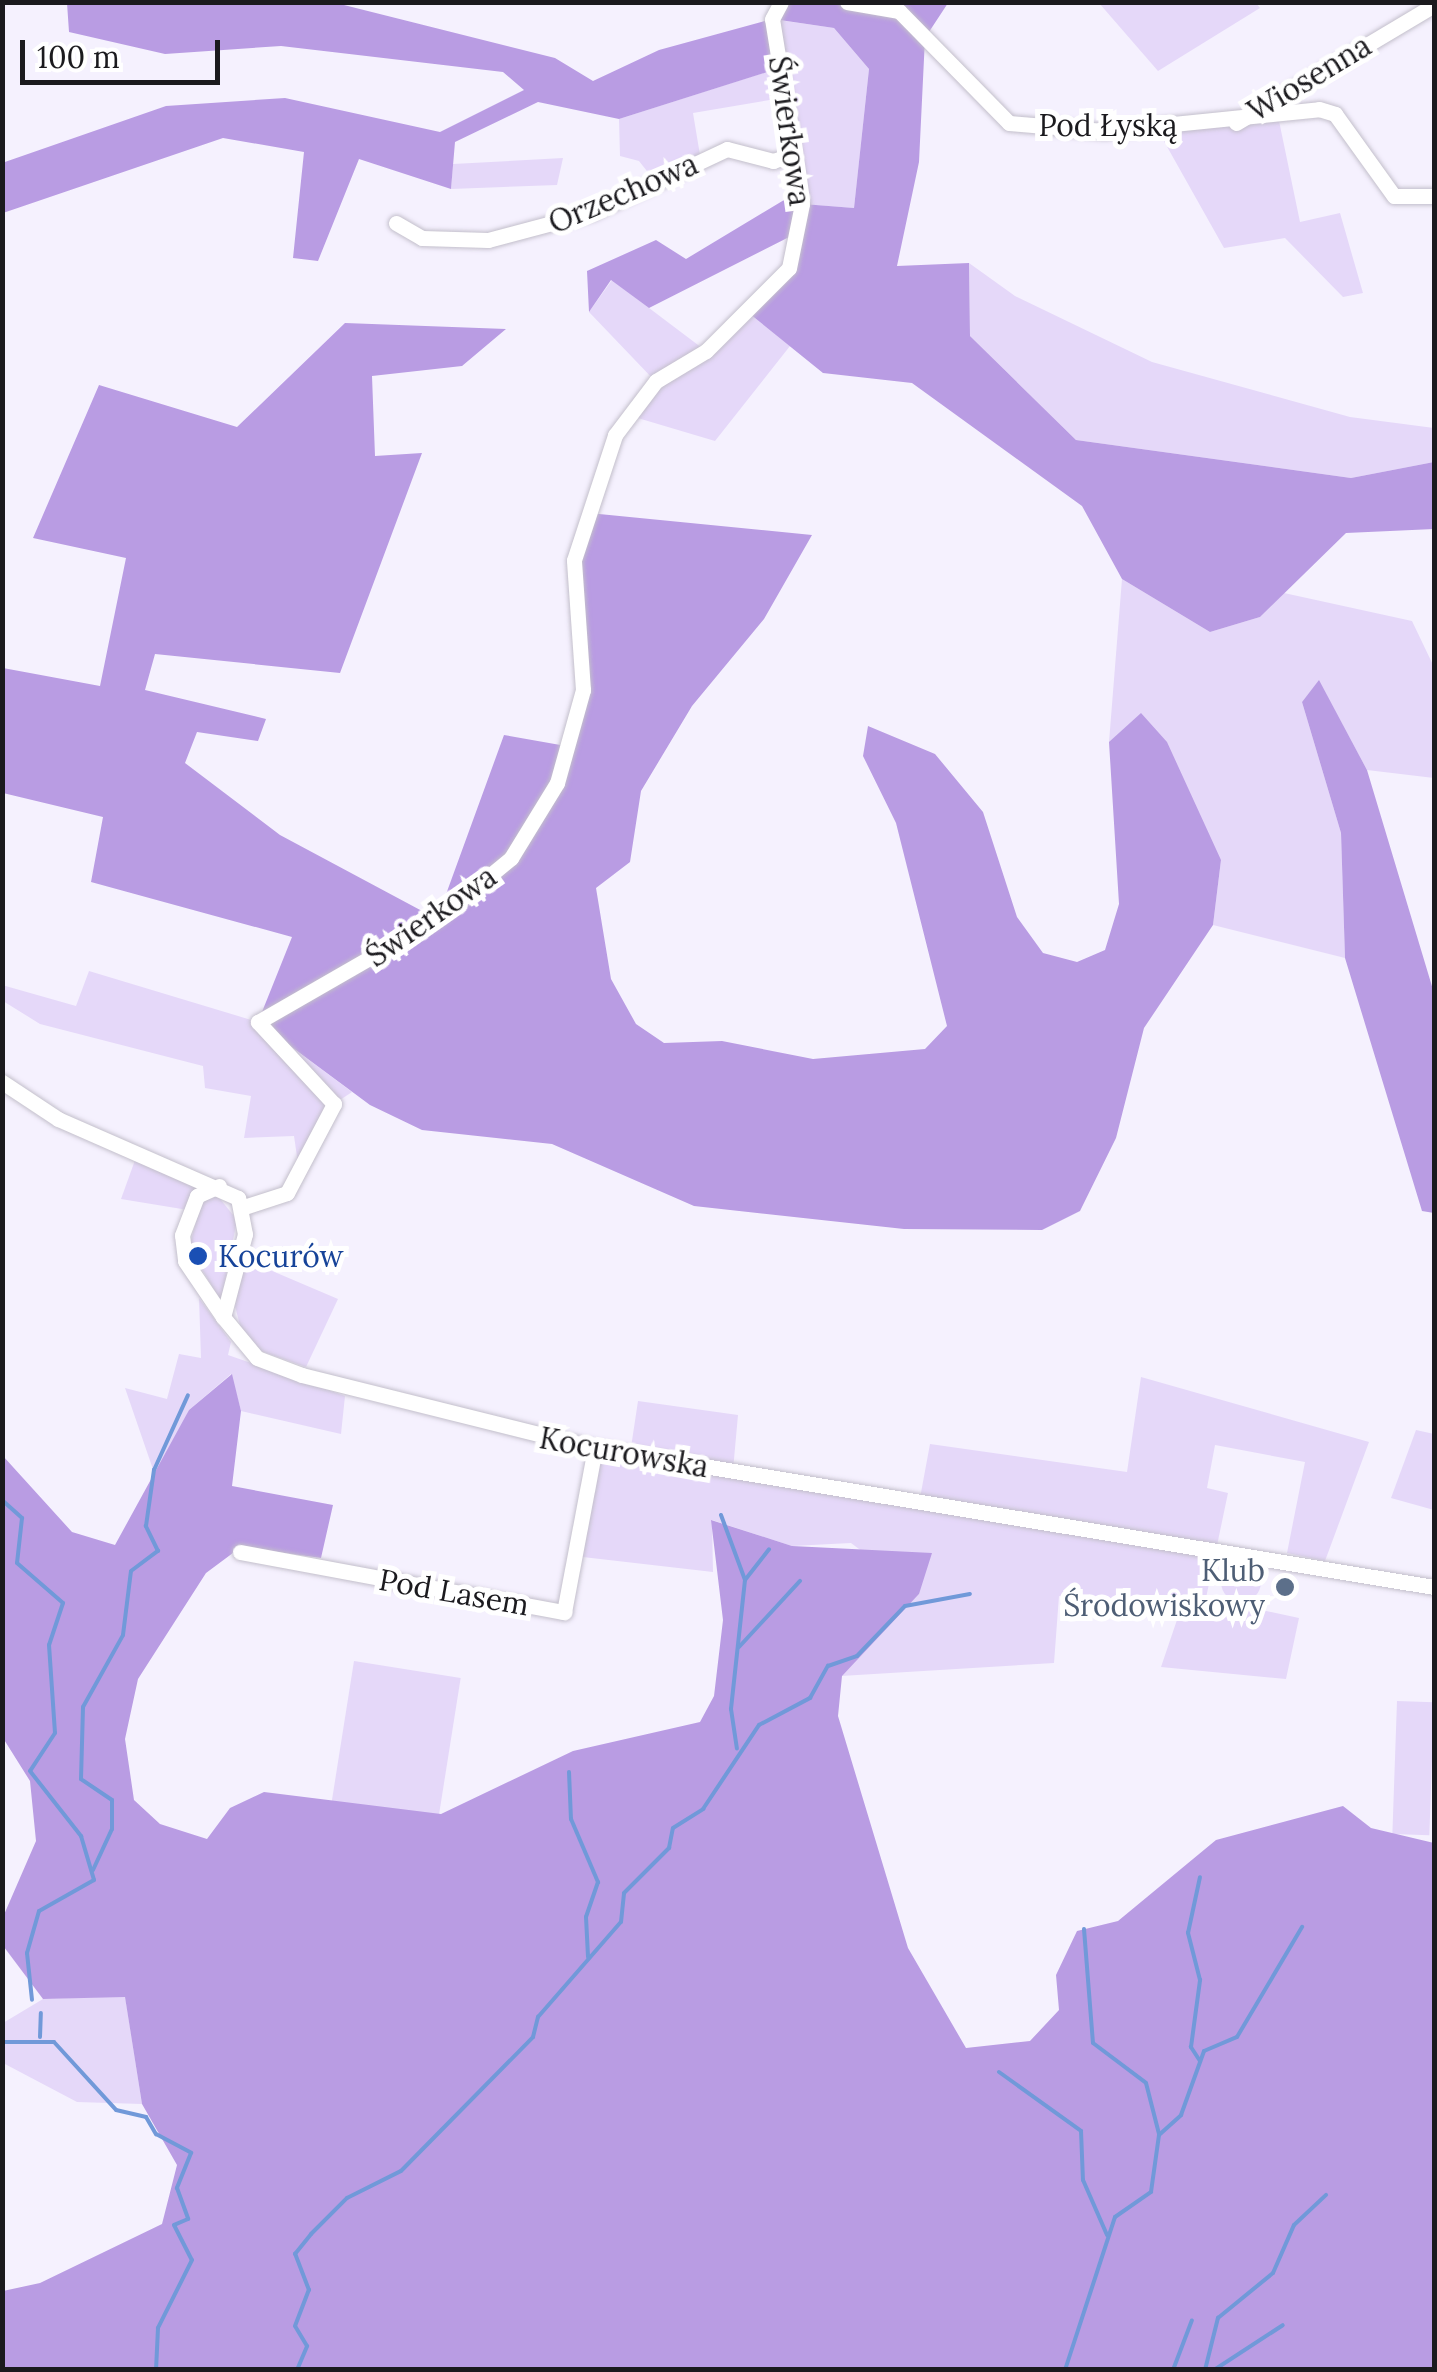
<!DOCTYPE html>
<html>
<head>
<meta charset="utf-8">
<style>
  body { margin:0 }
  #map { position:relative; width:1437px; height:2372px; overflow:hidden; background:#f5f1fe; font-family:Lora,serif }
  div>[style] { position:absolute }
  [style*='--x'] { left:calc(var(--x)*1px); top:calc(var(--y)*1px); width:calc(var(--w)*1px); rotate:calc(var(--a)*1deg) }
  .green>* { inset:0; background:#e5d8f9; transform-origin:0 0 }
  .round { border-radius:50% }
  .forest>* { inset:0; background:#b99ce3 }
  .stream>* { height:4px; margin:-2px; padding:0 2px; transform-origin:2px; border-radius:2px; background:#7199d9 }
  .roads { filter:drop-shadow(0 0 2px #c3bfcb) drop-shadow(0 0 2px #c3bfcb) }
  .street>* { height:15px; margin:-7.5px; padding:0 7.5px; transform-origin:7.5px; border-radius:7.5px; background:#fff }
  .dots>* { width:28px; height:28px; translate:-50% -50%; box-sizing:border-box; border:5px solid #fff; border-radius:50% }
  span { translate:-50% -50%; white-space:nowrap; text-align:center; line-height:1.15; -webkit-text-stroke:10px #fff; paint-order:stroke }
  .street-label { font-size:30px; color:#1b1a1e }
  .transit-label { font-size:30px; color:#164399 }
  .left { translate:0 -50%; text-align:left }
  .service-label { font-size:30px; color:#4e5e75 }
  .right { translate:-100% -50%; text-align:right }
  .frame { position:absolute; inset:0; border:5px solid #1b1a1e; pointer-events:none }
  .scale { position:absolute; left:20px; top:40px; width:200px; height:45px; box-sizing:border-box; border:5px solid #1b1a1e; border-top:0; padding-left:12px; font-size:30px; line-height:35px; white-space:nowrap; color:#1b1a1e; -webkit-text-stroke:8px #fff; paint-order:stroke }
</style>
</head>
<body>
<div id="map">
  <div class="green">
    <div style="clip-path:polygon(1256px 3px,1260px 8px,1158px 71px,1099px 3px)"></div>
    <div style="clip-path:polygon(772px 19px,834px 28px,869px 69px,854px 208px,802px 204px)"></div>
    <div style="clip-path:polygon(779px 68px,782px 98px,693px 113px,700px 155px,654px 180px,639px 161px,620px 156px,619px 119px)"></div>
    <div style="clip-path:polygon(1278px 116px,1300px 222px,1340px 213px,1363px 293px,1343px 297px,1285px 238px,1224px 248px,1156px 127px)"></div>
    <div style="clip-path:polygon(563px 158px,557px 185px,451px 189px,453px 164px)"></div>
    <div style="clip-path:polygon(969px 263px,1015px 296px,1152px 362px,1350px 417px,1434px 428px,1434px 462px,1351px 478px,1076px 440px,970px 336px)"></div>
    <div style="clip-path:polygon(612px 280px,706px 351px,750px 314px,790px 346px,715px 441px,631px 416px,655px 381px,589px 312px)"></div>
    <div style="clip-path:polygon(1122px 579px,1210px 632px,1260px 617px,1284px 593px,1412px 621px,1434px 667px,1434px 778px,1367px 770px,1319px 681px,1302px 702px,1341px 833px,1345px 958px,1213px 925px,1221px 860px,1109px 742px)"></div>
    <div style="clip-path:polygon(89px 971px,258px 1022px,352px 1092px,334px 1104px,299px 1170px,294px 1136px,244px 1138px,251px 1096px,205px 1088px,203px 1066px,40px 1024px,3px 1001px,2px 985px,76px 1006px)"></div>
    <div style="clip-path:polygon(138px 1152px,219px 1186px,188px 1210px,121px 1199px)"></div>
    <div style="clip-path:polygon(217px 1195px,237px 1220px,221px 1301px,189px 1248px,201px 1203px)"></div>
    <div style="clip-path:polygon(244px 1259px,338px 1299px,306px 1367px,258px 1350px,241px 1329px,235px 1306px)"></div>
    <div style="clip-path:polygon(199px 1298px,231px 1342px,228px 1355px,345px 1396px,341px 1434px,241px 1411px,231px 1374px,189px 1410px,157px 1481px,125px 1388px,167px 1399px,179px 1354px,201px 1358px)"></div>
    <div style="clip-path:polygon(1141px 1377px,1369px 1442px,1325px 1561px,1287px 1553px,1305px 1462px,1215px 1445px,1207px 1488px,1228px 1493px,1206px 1598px,1299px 1618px,1286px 1679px,1161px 1667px,1179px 1614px,1059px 1596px,1054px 1663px,841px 1676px,919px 1594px,851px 1543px,792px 1546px,712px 1520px,713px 1572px,574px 1556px,595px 1448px,630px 1454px,638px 1401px,738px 1415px,733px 1470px,920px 1498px,930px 1444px,1127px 1472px)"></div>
    <div style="clip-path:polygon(1416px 1430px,1434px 1434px,1434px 1510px,1391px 1498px)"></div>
    <div class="round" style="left:1221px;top:1562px;width:40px;height:40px"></div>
    <div style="left:354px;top:1661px;width:108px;height:146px;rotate:9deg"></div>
    <div style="left:1397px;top:1701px;width:37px;height:133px;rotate:2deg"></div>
    <div style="clip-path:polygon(125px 1996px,142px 2104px,77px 2102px,3px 2063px,3px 2023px,43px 1999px)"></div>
  </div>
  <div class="forest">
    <div style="clip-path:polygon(67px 3px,336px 3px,555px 58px,593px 81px,659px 50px,772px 19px,781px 3px,948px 3px,925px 38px,919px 162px,897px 266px,969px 263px,970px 336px,1076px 440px,1351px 478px,1434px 462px,1434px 529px,1346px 533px,1260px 617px,1210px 632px,1122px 579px,1082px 506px,912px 383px,823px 373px,750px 314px,789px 268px,801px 231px,649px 308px,611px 280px,589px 312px,587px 271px,656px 240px,686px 259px,799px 191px,803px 204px,854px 208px,869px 69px,834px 28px,773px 19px,783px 67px,619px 119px,538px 102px,455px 142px,451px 189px,359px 159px,318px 261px,293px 258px,304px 152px,223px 138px,3px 213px,2px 163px,166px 106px,285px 98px,440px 132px,524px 90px,503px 72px,281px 46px,165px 54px,69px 32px)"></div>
    <div style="clip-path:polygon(345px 323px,506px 329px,462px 366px,372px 376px,375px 456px,422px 453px,340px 673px,155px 654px,145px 690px,266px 719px,258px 741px,197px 732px,185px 763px,280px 835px,437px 919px,504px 735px,566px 746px,583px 690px,573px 558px,589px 513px,812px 535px,764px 619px,692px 706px,641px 791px,630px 862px,596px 888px,611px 979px,636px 1024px,664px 1043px,722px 1041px,813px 1059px,925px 1049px,947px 1026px,896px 823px,863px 756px,868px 726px,935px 754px,983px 812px,1017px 917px,1043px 953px,1077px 962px,1105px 950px,1119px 904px,1109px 742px,1141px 713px,1167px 742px,1221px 860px,1213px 925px,1144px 1028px,1116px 1138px,1080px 1211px,1042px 1230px,904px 1229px,694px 1206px,552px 1144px,422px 1130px,370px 1105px,258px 1022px,292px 937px,91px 882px,103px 817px,3px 793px,3px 668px,100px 686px,126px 558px,33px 538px,99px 385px,237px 427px)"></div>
    <div style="clip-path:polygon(1319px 680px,1367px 770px,1434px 993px,1434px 1213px,1422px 1211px,1345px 958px,1341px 833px,1302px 702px)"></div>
    <div style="clip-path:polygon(232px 1374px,241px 1411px,232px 1486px,333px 1505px,321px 1558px,241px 1547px,206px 1573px,138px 1679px,125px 1739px,134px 1800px,160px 1824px,207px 1839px,230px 1808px,264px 1792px,441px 1814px,573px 1751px,700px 1722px,714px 1696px,723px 1620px,711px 1520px,792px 1546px,932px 1553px,919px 1594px,842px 1676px,838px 1716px,908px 1948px,966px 2048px,1030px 2041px,1059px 2010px,1056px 1975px,1077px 1931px,1118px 1921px,1216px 1840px,1343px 1806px,1371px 1828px,1434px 1843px,1434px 2369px,3px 2369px,3px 2291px,40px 2283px,162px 2224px,177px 2165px,142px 2104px,125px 1997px,43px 1999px,4px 1947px,3px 1917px,36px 1841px,30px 1781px,3px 1738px,3px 1456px,72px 1532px,115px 1545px,189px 1410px)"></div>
  </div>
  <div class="stream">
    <div style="--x:2;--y:1500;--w:27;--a:42"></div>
    <div style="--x:22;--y:1518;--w:45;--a:96.3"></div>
    <div style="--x:17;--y:1563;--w:61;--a:41"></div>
    <div style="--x:63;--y:1603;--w:44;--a:108.4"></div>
    <div style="--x:49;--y:1645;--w:88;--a:86.1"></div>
    <div style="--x:55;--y:1733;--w:45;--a:123.3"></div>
    <div style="--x:30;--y:1771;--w:83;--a:51.9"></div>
    <div style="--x:81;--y:1836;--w:46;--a:73.5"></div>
    <div style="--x:94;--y:1880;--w:63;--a:150.6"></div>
    <div style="--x:39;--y:1911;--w:44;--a:105.9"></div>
    <div style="--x:27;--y:1953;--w:47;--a:83.9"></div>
    <div style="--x:721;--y:1515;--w:69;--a:69.7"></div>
    <div style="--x:745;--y:1580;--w:130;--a:96.2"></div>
    <div style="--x:731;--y:1709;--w:40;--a:81.5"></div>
    <div style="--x:745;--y:1580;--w:39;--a:-52"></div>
    <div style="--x:739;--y:1647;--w:90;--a:-47.3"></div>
    <div style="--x:569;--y:1772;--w:47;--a:87.6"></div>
    <div style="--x:571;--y:1819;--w:69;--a:66.8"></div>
    <div style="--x:598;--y:1882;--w:37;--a:109"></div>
    <div style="--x:586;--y:1917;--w:40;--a:87.1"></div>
    <div style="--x:93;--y:1870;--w:45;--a:-65.1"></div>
    <div style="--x:112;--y:1829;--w:29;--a:-90"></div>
    <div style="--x:112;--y:1800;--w:37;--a:-146"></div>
    <div style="--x:81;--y:1779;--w:72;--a:-88.4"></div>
    <div style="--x:83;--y:1707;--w:82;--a:-60.9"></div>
    <div style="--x:123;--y:1635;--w:64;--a:-82.9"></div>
    <div style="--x:131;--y:1571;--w:34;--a:-37"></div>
    <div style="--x:158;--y:1551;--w:28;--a:-116"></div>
    <div style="--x:146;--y:1526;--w:57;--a:-81.9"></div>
    <div style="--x:154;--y:1470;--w:82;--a:-65.6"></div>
    <div style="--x:1084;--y:1929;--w:114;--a:85.5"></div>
    <div style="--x:1093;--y:2043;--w:66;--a:37"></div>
    <div style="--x:1146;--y:2083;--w:53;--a:75.7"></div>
    <div style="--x:40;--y:2037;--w:24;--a:-88"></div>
    <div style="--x:2;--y:2042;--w:52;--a:0"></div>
    <div style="--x:54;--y:2042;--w:92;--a:47.6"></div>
    <div style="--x:116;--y:2110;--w:31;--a:13"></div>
    <div style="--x:146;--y:2117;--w:20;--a:60"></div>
    <div style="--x:156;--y:2134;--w:40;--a:28"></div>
    <div style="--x:191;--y:2153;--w:38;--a:112"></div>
    <div style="--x:177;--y:2188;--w:33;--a:70"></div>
    <div style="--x:188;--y:2219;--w:15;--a:157"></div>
    <div style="--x:174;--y:2225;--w:39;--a:63"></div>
    <div style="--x:192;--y:2260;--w:76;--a:116.6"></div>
    <div style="--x:158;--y:2328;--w:42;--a:92.7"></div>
    <div style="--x:1200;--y:2061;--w:17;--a:-123"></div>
    <div style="--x:1191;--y:2047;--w:68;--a:-82.3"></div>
    <div style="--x:1200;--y:1980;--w:49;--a:-104.3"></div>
    <div style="--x:1188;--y:1933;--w:57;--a:-77.9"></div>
    <div style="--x:999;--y:2072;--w:101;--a:35.7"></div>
    <div style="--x:1081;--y:2131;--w:49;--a:87.7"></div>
    <div style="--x:1083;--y:2180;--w:60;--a:66.4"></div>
    <div style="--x:297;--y:2370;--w:26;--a:-67"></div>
    <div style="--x:307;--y:2346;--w:23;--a:-121"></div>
    <div style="--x:295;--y:2326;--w:39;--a:-69"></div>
    <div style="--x:309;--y:2290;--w:39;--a:-111"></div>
    <div style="--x:295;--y:2254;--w:26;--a:-51"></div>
    <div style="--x:311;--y:2234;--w:51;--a:-45"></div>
    <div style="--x:347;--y:2198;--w:60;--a:-26.6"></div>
    <div style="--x:401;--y:2171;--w:188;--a:-45.4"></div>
    <div style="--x:533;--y:2037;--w:21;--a:-76"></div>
    <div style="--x:538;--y:2017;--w:126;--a:-48.9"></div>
    <div style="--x:621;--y:1922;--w:29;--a:-84"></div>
    <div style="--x:624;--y:1893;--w:64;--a:-45"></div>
    <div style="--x:669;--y:1848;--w:20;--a:-79"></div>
    <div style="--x:673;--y:1828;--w:36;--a:-32"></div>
    <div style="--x:703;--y:1809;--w:101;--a:-56.3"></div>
    <div style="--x:759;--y:1725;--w:58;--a:-27.9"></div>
    <div style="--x:810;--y:1698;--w:37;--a:-61"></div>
    <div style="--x:828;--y:1666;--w:31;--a:-19"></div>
    <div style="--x:857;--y:1656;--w:69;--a:-46.2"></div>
    <div style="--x:905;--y:1606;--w:66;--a:-10.5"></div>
    <div style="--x:1065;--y:2370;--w:161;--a:-71.9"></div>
    <div style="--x:1115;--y:2217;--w:44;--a:-34.8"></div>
    <div style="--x:1151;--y:2192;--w:58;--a:-82"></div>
    <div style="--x:1159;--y:2135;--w:30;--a:-42"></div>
    <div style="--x:1181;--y:2115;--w:68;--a:-70.2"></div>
    <div style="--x:1204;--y:2051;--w:36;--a:-23"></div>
    <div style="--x:1237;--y:2037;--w:128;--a:-59.4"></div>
    <div style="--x:1173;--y:2370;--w:53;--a:-69.2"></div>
    <div style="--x:1205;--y:2370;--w:54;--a:-76"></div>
    <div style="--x:1218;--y:2318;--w:71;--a:-39.3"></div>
    <div style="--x:1273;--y:2273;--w:52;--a:-66.4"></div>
    <div style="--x:1294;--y:2225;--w:44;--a:-43.2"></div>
    <div style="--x:1214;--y:2370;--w:82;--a:-33.1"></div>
  </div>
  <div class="roads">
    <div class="street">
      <div style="--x:847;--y:2;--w:53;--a:9.8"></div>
      <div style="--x:899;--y:11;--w:157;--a:45.5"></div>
      <div style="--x:1009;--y:123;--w:95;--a:4.8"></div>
      <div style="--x:1104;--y:131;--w:216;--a:-5.8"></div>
      <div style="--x:1319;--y:109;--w:17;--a:17"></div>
      <div style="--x:1335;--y:114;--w:101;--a:54.3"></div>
      <div style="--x:1394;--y:196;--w:40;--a:0"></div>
      <div style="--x:1236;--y:123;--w:230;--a:-30.8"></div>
      <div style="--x:396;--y:223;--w:30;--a:30"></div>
      <div style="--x:422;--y:238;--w:66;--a:1.7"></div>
      <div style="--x:488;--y:240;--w:109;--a:-14.9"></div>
      <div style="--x:593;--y:212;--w:148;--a:-25.2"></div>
      <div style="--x:727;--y:149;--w:48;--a:14.6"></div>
      <div style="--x:773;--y:161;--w:18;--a:-19"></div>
      <div style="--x:2;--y:1082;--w:67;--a:33.5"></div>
      <div style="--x:58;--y:1119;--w:197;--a:23.7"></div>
      <div style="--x:238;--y:1198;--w:37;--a:79"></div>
      <div style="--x:245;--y:1234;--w:86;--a:104.8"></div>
      <div style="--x:223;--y:1317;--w:53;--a:50.3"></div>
      <div style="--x:257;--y:1358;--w:48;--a:20.7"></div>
      <div style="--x:302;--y:1375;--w:302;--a:14"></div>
      <div style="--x:595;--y:1448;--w:850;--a:9.41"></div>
      <div style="--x:219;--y:1186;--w:24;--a:156"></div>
      <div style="--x:197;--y:1196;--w:42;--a:111"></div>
      <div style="--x:182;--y:1235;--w:26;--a:83"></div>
      <div style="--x:185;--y:1261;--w:68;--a:55.8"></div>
      <div style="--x:244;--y:1207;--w:45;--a:-18"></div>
      <div style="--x:287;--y:1193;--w:101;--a:-62.2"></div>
      <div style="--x:334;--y:1104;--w:112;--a:-132.8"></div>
      <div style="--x:258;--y:1022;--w:207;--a:-29.9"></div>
      <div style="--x:437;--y:919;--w:96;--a:-39.5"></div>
      <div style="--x:511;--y:858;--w:88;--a:-58.5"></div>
      <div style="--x:557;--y:783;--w:97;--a:-74.4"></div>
      <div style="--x:583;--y:690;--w:130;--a:-94"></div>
      <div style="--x:574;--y:560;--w:132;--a:-71.8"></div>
      <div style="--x:615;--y:435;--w:68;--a:-52.8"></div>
      <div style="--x:656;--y:381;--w:58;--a:-31"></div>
      <div style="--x:706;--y:351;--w:117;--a:-45"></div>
      <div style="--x:789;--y:268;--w:65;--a:-78.5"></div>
      <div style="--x:802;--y:204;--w:187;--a:-99.2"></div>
      <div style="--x:772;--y:19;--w:19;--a:-62"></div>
      <div style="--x:240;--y:1552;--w:330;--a:10.5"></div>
      <div style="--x:564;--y:1612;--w:167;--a:-79.3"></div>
    </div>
  </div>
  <div class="dots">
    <div style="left:198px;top:1256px;background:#1a4fb4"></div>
    <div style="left:1285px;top:1587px;background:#5c6f8a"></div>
  </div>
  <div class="street-label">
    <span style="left:1309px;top:78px;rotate:-31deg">Wiosenna</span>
    <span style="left:1108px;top:125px">Pod Łyską</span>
    <span style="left:790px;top:131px;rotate:82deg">Świerkowa</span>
    <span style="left:623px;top:193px;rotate:-23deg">Orzechowa</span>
    <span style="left:431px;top:916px;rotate:-35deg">Świerkowa</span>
    <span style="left:624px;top:1452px;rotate:10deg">Kocurowska</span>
    <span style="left:454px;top:1592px;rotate:10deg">Pod Lasem</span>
  </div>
  <div class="transit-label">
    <span class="left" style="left:218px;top:1256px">Kocurów</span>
  </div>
  <div class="service-label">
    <span class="right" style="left:1265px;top:1587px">Klub<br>Środowiskowy</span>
  </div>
  <div class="frame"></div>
  <div class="scale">100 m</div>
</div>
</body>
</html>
